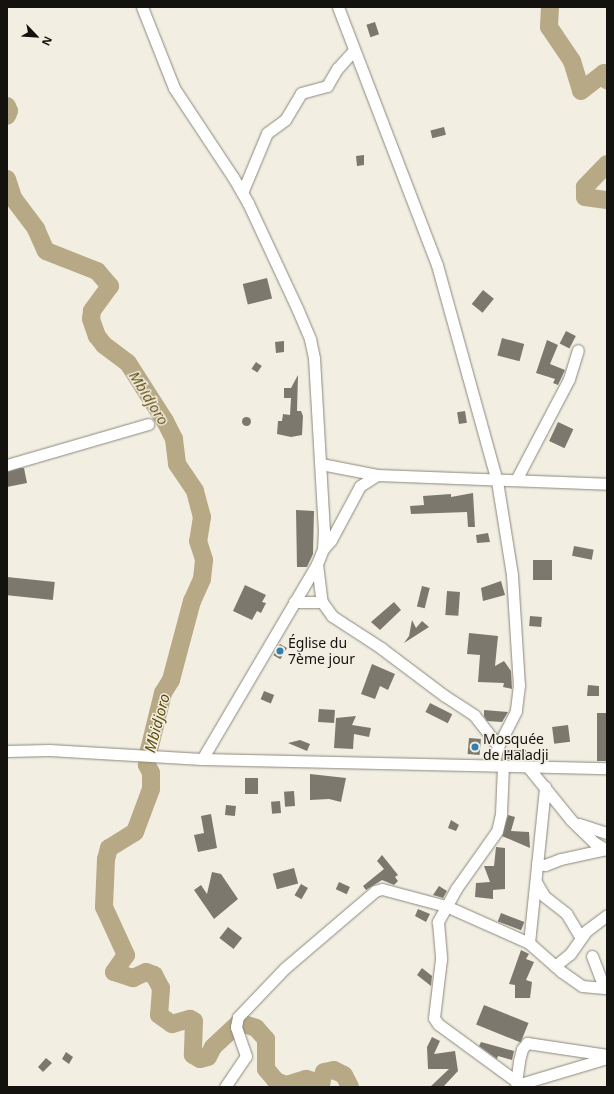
<!DOCTYPE html>
<html>
<head>
<meta charset="utf-8">
<style>
  body { margin:0 }
  #map { position:relative; width:614px; height:1094px; overflow:hidden; background:#f2eee2; font-family:"Noto Sans",sans-serif }
  div>[style] { position:absolute }
  [style*='--x'] { left:calc(var(--x)*1px); top:calc(var(--y)*1px); width:calc(var(--w)*1px); rotate:calc(var(--a)*1deg) }
  .river>* { height:18px; margin:-9px; padding:0 9px; transform-origin:9px; border-radius:9px; background:#b7a985 }
  .building>* { inset:0; background:#7c786e; transform-origin:0 0 }
  .round { border-radius:50% }
  .roads { filter:drop-shadow(0 0 1px #8b887d) drop-shadow(0 0 1px #8b887d) }
  .minor>* { height:11px; margin:-5.5px; padding:0 5.5px; transform-origin:5.5px; border-radius:5.5px; background:#fff }
  .dots>* { width:11px; height:11px; translate:-50% -50%; box-sizing:border-box; border:2px solid #f2eee2; border-radius:50% }
  span { translate:-50% -50%; white-space:nowrap; text-align:center; line-height:1.15; -webkit-text-stroke:3px #f2eee2; paint-order:stroke }
  .poi-label { font-size:14px; color:#14120e }
  .left { translate:0 -50%; text-align:left }
  .water-label { font-size:15px; color:#5e4a06; font-style:italic }
  .frame { position:absolute; inset:0; border:8px solid #14120e; pointer-events:none }
  .north { position:absolute; left:16px; top:16px; width:40px; height:40px; -webkit-text-stroke:3px #f2eee2; paint-order:stroke; rotate:115deg; font-size:11px; font-weight:700; line-height:16px; text-align:center; color:#14120e }
  .north::after { content:''; display:block; margin:auto; width:14px; height:18px; background:#14120e; clip-path:polygon(50% 0,100% 100%,50% 72%,0 100%) }
</style>
</head>
<body>
<div id="map">
  <div class="river">
    <div style="--x:550;--y:7;--w:20;--a:93"></div>
    <div style="--x:549;--y:27;--w:41;--a:55.9"></div>
    <div style="--x:572;--y:61;--w:31;--a:73"></div>
    <div style="--x:581;--y:91;--w:29;--a:-38"></div>
    <div style="--x:604;--y:73;--w:8;--a:67"></div>
    <div style="--x:7;--y:106;--w:5;--a:68"></div>
    <div style="--x:9;--y:111;--w:5;--a:112"></div>
    <div style="--x:607;--y:164;--w:32;--a:134"></div>
    <div style="--x:585;--y:187;--w:10;--a:90"></div>
    <div style="--x:585;--y:197;--w:22;--a:8"></div>
    <div style="--x:7;--y:179;--w:20;--a:72"></div>
    <div style="--x:13;--y:198;--w:39;--a:53"></div>
    <div style="--x:36;--y:229;--w:24;--a:66"></div>
    <div style="--x:46;--y:251;--w:55;--a:21.4"></div>
    <div style="--x:97;--y:271;--w:20;--a:49"></div>
    <div style="--x:110;--y:286;--w:31;--a:126"></div>
    <div style="--x:92;--y:311;--w:8;--a:97"></div>
    <div style="--x:91;--y:319;--w:18;--a:71"></div>
    <div style="--x:97;--y:336;--w:11;--a:52"></div>
    <div style="--x:104;--y:345;--w:30;--a:37"></div>
    <div style="--x:128;--y:363;--w:69;--a:57.5"></div>
    <div style="--x:165;--y:421;--w:20;--a:63"></div>
    <div style="--x:174;--y:439;--w:25;--a:83"></div>
    <div style="--x:177;--y:464;--w:32;--a:56"></div>
    <div style="--x:195;--y:491;--w:27;--a:75"></div>
    <div style="--x:202;--y:517;--w:24;--a:99"></div>
    <div style="--x:198;--y:541;--w:20;--a:72"></div>
    <div style="--x:204;--y:560;--w:19;--a:96"></div>
    <div style="--x:202;--y:579;--w:24;--a:114"></div>
    <div style="--x:192;--y:601;--w:82;--a:104.9"></div>
    <div style="--x:171;--y:680;--w:15;--a:122"></div>
    <div style="--x:163;--y:693;--w:59;--a:103.8"></div>
    <div style="--x:149;--y:750;--w:15;--a:98"></div>
    <div style="--x:147;--y:765;--w:9;--a:63"></div>
    <div style="--x:151;--y:773;--w:16;--a:90"></div>
    <div style="--x:151;--y:789;--w:46;--a:110.4"></div>
    <div style="--x:135;--y:832;--w:31;--a:148"></div>
    <div style="--x:109;--y:848;--w:11;--a:105"></div>
    <div style="--x:106;--y:859;--w:48;--a:92.4"></div>
    <div style="--x:104;--y:907;--w:53;--a:65.4"></div>
    <div style="--x:126;--y:955;--w:21;--a:125"></div>
    <div style="--x:114;--y:972;--w:20;--a:18"></div>
    <div style="--x:133;--y:978;--w:14;--a:-25"></div>
    <div style="--x:146;--y:972;--w:9;--a:21"></div>
    <div style="--x:154;--y:975;--w:15;--a:62"></div>
    <div style="--x:161;--y:988;--w:27;--a:94"></div>
    <div style="--x:159;--y:1015;--w:16;--a:35"></div>
    <div style="--x:172;--y:1024;--w:19;--a:-16"></div>
    <div style="--x:190;--y:1019;--w:4;--a:27"></div>
    <div style="--x:194;--y:1021;--w:34;--a:92"></div>
    <div style="--x:193;--y:1055;--w:8;--a:30"></div>
    <div style="--x:200;--y:1059;--w:8;--a:-14"></div>
    <div style="--x:208;--y:1057;--w:11;--a:-63"></div>
    <div style="--x:213;--y:1047;--w:34;--a:-43"></div>
    <div style="--x:238;--y:1024;--w:6;--a:0"></div>
    <div style="--x:244;--y:1024;--w:13;--a:18"></div>
    <div style="--x:256;--y:1028;--w:15;--a:48"></div>
    <div style="--x:266;--y:1039;--w:30;--a:90"></div>
    <div style="--x:266;--y:1069;--w:16;--a:50"></div>
    <div style="--x:276;--y:1081;--w:11;--a:22"></div>
    <div style="--x:286;--y:1085;--w:21;--a:-17"></div>
    <div style="--x:306;--y:1079;--w:16;--a:15"></div>
    <div style="--x:321;--y:1083;--w:11;--a:-75"></div>
    <div style="--x:324;--y:1072;--w:10;--a:-11"></div>
    <div style="--x:334;--y:1070;--w:11;--a:27"></div>
    <div style="--x:344;--y:1075;--w:13;--a:63"></div>
  </div>
  <div class="building">
    <div style="left:375px;top:22px;width:13px;height:9px;rotate:72deg"></div>
    <div style="left:444px;top:127px;width:8px;height:14px;rotate:76deg"></div>
    <div style="clip-path:polygon(364px 155px,364px 165px,357px 166px,356px 156px)"></div>
    <div style="left:267px;top:278px;width:21px;height:25px;rotate:76deg"></div>
    <div style="left:483px;top:290px;width:14px;height:18px;rotate:39deg"></div>
    <div style="left:566px;top:331px;width:11px;height:14px;rotate:27deg"></div>
    <div style="left:502px;top:338px;width:23px;height:18px;rotate:15deg"></div>
    <div style="clip-path:polygon(547px 340px,558px 345px,550px 364px,565px 370px,558px 385px,553px 383px,555px 379px,536px 373px)"></div>
    <div style="clip-path:polygon(284px 341px,284px 352px,276px 353px,275px 342px)"></div>
    <div style="left:256px;top:362px;width:7px;height:8px;rotate:34deg"></div>
    <div style="clip-path:polygon(298px 375px,297px 411px,301px 411px,303px 416px,302px 435px,291px 437px,277px 434px,278px 421px,282px 421px,283px 414px,290px 415px,291px 398px,284px 398px,284px 388px,291px 388px)"></div>
    <div style="left:465px;top:411px;width:12px;height:8px;rotate:81deg"></div>
    <div class="round" style="left:241.5px;top:416.5px;width:9px;height:9px"></div>
    <div style="left:558px;top:422px;width:17px;height:21px;rotate:25deg"></div>
    <div style="clip-path:polygon(20px 468px,24px 468px,27px 483px,7px 487px,7px 472px)"></div>
    <div style="clip-path:polygon(473px 493px,475px 527px,468px 527px,467px 512px,411px 514px,410px 506px,424px 505px,423px 496px,451px 494px,451px 497px)"></div>
    <div style="clip-path:polygon(296px 510px,314px 511px,313px 554px,307px 567px,297px 567px)"></div>
    <div style="clip-path:polygon(488px 533px,490px 542px,477px 543px,476px 535px)"></div>
    <div style="left:574px;top:546px;width:20px;height:10px;rotate:11deg"></div>
    <div style="left:533px;top:560px;width:19px;height:20px"></div>
    <div style="left:7px;top:577px;width:48px;height:18px;rotate:6deg"></div>
    <div style="clip-path:polygon(501px 581px,505px 595px,483px 601px,481px 588px)"></div>
    <div style="clip-path:polygon(245px 585px,266px 595px,262px 602px,266px 603px,261px 613px,257px 611px,252px 620px,233px 611px)"></div>
    <div style="left:422px;top:586px;width:8px;height:21px;rotate:14deg"></div>
    <div style="left:447px;top:591px;width:13px;height:24px;rotate:4deg"></div>
    <div style="clip-path:polygon(394px 602px,401px 610px,380px 630px,371px 622px)"></div>
    <div style="left:530px;top:616px;width:12px;height:10px;rotate:5deg"></div>
    <div style="clip-path:polygon(412px 620px,416px 628px,422px 621px,429px 627px,404px 643px,409px 636px)"></div>
    <div style="clip-path:polygon(469px 633px,498px 636px,495px 666px,504px 661px,511px 671px,512px 689px,503px 687px,504px 683px,478px 682px,480px 655px,467px 654px)"></div>
    <div style="left:280px;top:644px;width:8px;height:13px;rotate:30deg"></div>
    <div style="clip-path:polygon(372px 664px,395px 674px,388px 690px,380px 686px,375px 699px,361px 694px)"></div>
    <div style="clip-path:polygon(588px 685px,599px 686px,599px 696px,587px 696px)"></div>
    <div style="left:264px;top:691px;width:11px;height:9px;rotate:22deg"></div>
    <div style="left:430px;top:703px;width:25px;height:10px;rotate:27deg"></div>
    <div style="left:319px;top:709px;width:16px;height:13px;rotate:4deg"></div>
    <div style="clip-path:polygon(484px 710px,508px 712px,502px 722px,487px 721px,484px 716px)"></div>
    <div style="left:607px;top:713px;width:48px;height:10px;rotate:90deg"></div>
    <div style="clip-path:polygon(356px 716px,352px 725px,371px 728px,369px 737px,354px 734px,353px 749px,334px 748px,336px 718px)"></div>
    <div style="left:568px;top:725px;width:17px;height:16px;rotate:83deg"></div>
    <div style="left:469px;top:738px;width:12px;height:16px;rotate:5deg"></div>
    <div style="clip-path:polygon(300px 740px,310px 744px,307px 751px,288px 743px)"></div>
    <div style="left:504px;top:750px;width:22px;height:9px"></div>
    <div style="clip-path:polygon(310px 774px,346px 778px,341px 802px,329px 799px,310px 800px)"></div>
    <div style="left:245px;top:778px;width:13px;height:16px"></div>
    <div style="left:294px;top:791px;width:15px;height:10px;rotate:86deg"></div>
    <div style="left:280px;top:801px;width:12px;height:9px;rotate:85deg"></div>
    <div style="left:226px;top:805px;width:10px;height:10px;rotate:6deg"></div>
    <div style="clip-path:polygon(211px 814px,217px 848px,198px 852px,194px 835px,204px 833px,201px 816px)"></div>
    <div style="clip-path:polygon(508px 815px,515px 817px,511px 831px,529px 832px,530px 848px,502px 836px)"></div>
    <div style="clip-path:polygon(451px 820px,459px 825px,456px 831px,448px 828px)"></div>
    <div style="clip-path:polygon(496px 847px,505px 848px,505px 889px,493px 890px,493px 899px,475px 897px,476px 883px,490px 882px,484px 866px,494px 866px)"></div>
    <div style="clip-path:polygon(382px 855px,398px 875px,395px 877px,398px 881px,394px 885px,382px 880px,366px 890px,363px 886px,384px 869px,377px 861px)"></div>
    <div style="left:294px;top:868px;width:16px;height:22px;rotate:75deg"></div>
    <div style="clip-path:polygon(212px 872px,221px 874px,238px 899px,214px 919px,194px 890px,201px 885px,207px 894px)"></div>
    <div style="left:339px;top:882px;width:12px;height:8px;rotate:24deg"></div>
    <div style="left:301px;top:884px;width:8px;height:13px;rotate:30deg"></div>
    <div style="clip-path:polygon(439px 886px,447px 891px,443px 898px,433px 895px)"></div>
    <div style="clip-path:polygon(418px 909px,430px 914px,426px 922px,415px 916px)"></div>
    <div style="left:501px;top:913px;width:25px;height:9px;rotate:21deg"></div>
    <div style="left:228px;top:927px;width:18px;height:14px;rotate:38deg"></div>
    <div style="clip-path:polygon(521px 950px,529px 954px,526px 959px,534px 962px,526px 980px,532px 982px,530px 998px,515px 998px,515px 985px,509px 984px)"></div>
    <div style="clip-path:polygon(422px 968px,432px 976px,431px 986px,417px 975px)"></div>
    <div style="left:484px;top:1005px;width:48px;height:21px;rotate:22deg"></div>
    <div style="clip-path:polygon(432px 1037px,440px 1041px,434px 1054px,455px 1051px,458px 1071px,443px 1087px,430px 1087px,449px 1069px,428px 1069px,427px 1047px)"></div>
    <div style="clip-path:polygon(481px 1042px,514px 1051px,512px 1060px,498px 1056px,497px 1059px,479px 1046px)"></div>
    <div style="clip-path:polygon(66px 1052px,73px 1057px,69px 1064px,62px 1059px)"></div>
    <div style="clip-path:polygon(46px 1058px,52px 1063px,43px 1072px,38px 1067px)"></div>
  </div>
  <div class="roads">
    <div class="minor">
      <div style="--x:142;--y:7;--w:87;--a:68.4"></div>
      <div style="--x:174;--y:88;--w:107;--a:56.5"></div>
      <div style="--x:233;--y:177;--w:30;--a:60"></div>
      <div style="--x:248;--y:203;--w:116;--a:65"></div>
      <div style="--x:297;--y:308;--w:34;--a:67"></div>
      <div style="--x:310;--y:339;--w:19;--a:78"></div>
      <div style="--x:314;--y:358;--w:172;--a:86.7"></div>
      <div style="--x:324;--y:530;--w:19;--a:93"></div>
      <div style="--x:323;--y:549;--w:16;--a:112"></div>
      <div style="--x:317;--y:564;--w:226;--a:120.5"></div>
      <div style="--x:338;--y:7;--w:276;--a:69"></div>
      <div style="--x:437;--y:265;--w:224;--a:74.5"></div>
      <div style="--x:497;--y:481;--w:95;--a:80.9"></div>
      <div style="--x:512;--y:575;--w:110;--a:86.4"></div>
      <div style="--x:519;--y:685;--w:26;--a:97"></div>
      <div style="--x:516;--y:711;--w:39;--a:117"></div>
      <div style="--x:498;--y:746;--w:20;--a:105"></div>
      <div style="--x:242;--y:193;--w:65;--a:-67.4"></div>
      <div style="--x:267;--y:133;--w:22;--a:-36"></div>
      <div style="--x:285;--y:120;--w:31;--a:-59"></div>
      <div style="--x:301;--y:93;--w:27;--a:-15"></div>
      <div style="--x:327;--y:86;--w:20;--a:-60"></div>
      <div style="--x:337;--y:69;--w:25;--a:-48"></div>
      <div style="--x:321;--y:464;--w:57;--a:11.1"></div>
      <div style="--x:377;--y:475;--w:230;--a:2.2"></div>
      <div style="--x:7;--y:465;--w:147;--a:-16.2"></div>
      <div style="--x:516;--y:480;--w:114;--a:-62.3"></div>
      <div style="--x:569;--y:379;--w:30;--a:-73"></div>
      <div style="--x:323;--y:549;--w:12;--a:-48"></div>
      <div style="--x:331;--y:540;--w:61;--a:-61.8"></div>
      <div style="--x:360;--y:486;--w:20;--a:-33"></div>
      <div style="--x:317;--y:564;--w:38;--a:83"></div>
      <div style="--x:322;--y:602;--w:17;--a:54"></div>
      <div style="--x:332;--y:616;--w:59;--a:33.1"></div>
      <div style="--x:381;--y:648;--w:80;--a:36.9"></div>
      <div style="--x:445;--y:696;--w:35;--a:33"></div>
      <div style="--x:474;--y:715;--w:39;--a:52"></div>
      <div style="--x:294;--y:602;--w:28;--a:0"></div>
      <div style="--x:7;--y:751;--w:42;--a:-1.4"></div>
      <div style="--x:49;--y:750;--w:153;--a:3.4"></div>
      <div style="--x:202;--y:759;--w:405;--a:1.3"></div>
      <div style="--x:503;--y:766;--w:48;--a:92.4"></div>
      <div style="--x:501;--y:814;--w:17;--a:103"></div>
      <div style="--x:497;--y:831;--w:71;--a:125.3"></div>
      <div style="--x:456;--y:889;--w:38;--a:119"></div>
      <div style="--x:438;--y:922;--w:37;--a:85"></div>
      <div style="--x:441;--y:959;--w:59;--a:96.8"></div>
      <div style="--x:434;--y:1018;--w:7;--a:56"></div>
      <div style="--x:438;--y:1024;--w:102;--a:36.2"></div>
      <div style="--x:520;--y:1084;--w:91;--a:-16.6"></div>
      <div style="--x:528;--y:767;--w:68;--a:50.9"></div>
      <div style="--x:571;--y:820;--w:33;--a:44"></div>
      <div style="--x:595;--y:843;--w:14;--a:30"></div>
      <div style="--x:579;--y:824;--w:29;--a:18"></div>
      <div style="--x:537;--y:864;--w:8;--a:7"></div>
      <div style="--x:545;--y:865;--w:17;--a:-21"></div>
      <div style="--x:561;--y:859;--w:46;--a:-12.5"></div>
      <div style="--x:536;--y:882;--w:16;--a:60"></div>
      <div style="--x:544;--y:896;--w:28;--a:38"></div>
      <div style="--x:566;--y:913;--w:29;--a:59"></div>
      <div style="--x:529;--y:943;--w:157;--a:-84.1"></div>
      <div style="--x:592;--y:956;--w:34;--a:69"></div>
      <div style="--x:555;--y:966;--w:19;--a:-39"></div>
      <div style="--x:570;--y:954;--w:28;--a:-55"></div>
      <div style="--x:586;--y:931;--w:26;--a:-37"></div>
      <div style="--x:516;--y:1083;--w:22;--a:-82"></div>
      <div style="--x:519;--y:1061;--w:12;--a:-76"></div>
      <div style="--x:522;--y:1049;--w:8;--a:-50"></div>
      <div style="--x:527;--y:1043;--w:81;--a:8.5"></div>
      <div style="--x:225;--y:1087;--w:37;--a:-56"></div>
      <div style="--x:246;--y:1056;--w:31;--a:-109"></div>
      <div style="--x:236;--y:1027;--w:10;--a:-79"></div>
      <div style="--x:238;--y:1017;--w:68;--a:-46.2"></div>
      <div style="--x:285;--y:968;--w:118;--a:-40.5"></div>
      <div style="--x:375;--y:891;--w:7;--a:-16"></div>
      <div style="--x:382;--y:889;--w:66;--a:14.9"></div>
      <div style="--x:446;--y:906;--w:91;--a:24"></div>
      <div style="--x:529;--y:943;--w:44;--a:41.3"></div>
      <div style="--x:562;--y:972;--w:24;--a:35"></div>
      <div style="--x:582;--y:986;--w:25;--a:5"></div>
    </div>
  </div>
  <div class="dots">
    <div style="left:280px;top:651px;background:#307fb1"></div>
    <div style="left:475px;top:747px;background:#307fb1"></div>
  </div>
  <div class="poi-label">
    <span class="left" style="left:288px;top:651px">Église du<br>7ème jour</span>
    <span class="left" style="left:483px;top:747px">Mosquée<br>de Haladji</span>
  </div>
  <div class="water-label">
    <span style="left:149px;top:398px;rotate:58deg">Mbidjoro</span>
    <span style="left:157px;top:723px;rotate:-75deg">Mbidjoro</span>
  </div>
  <div class="frame"></div>
  <div class="north">N</div>
</div>
</body>
</html>
